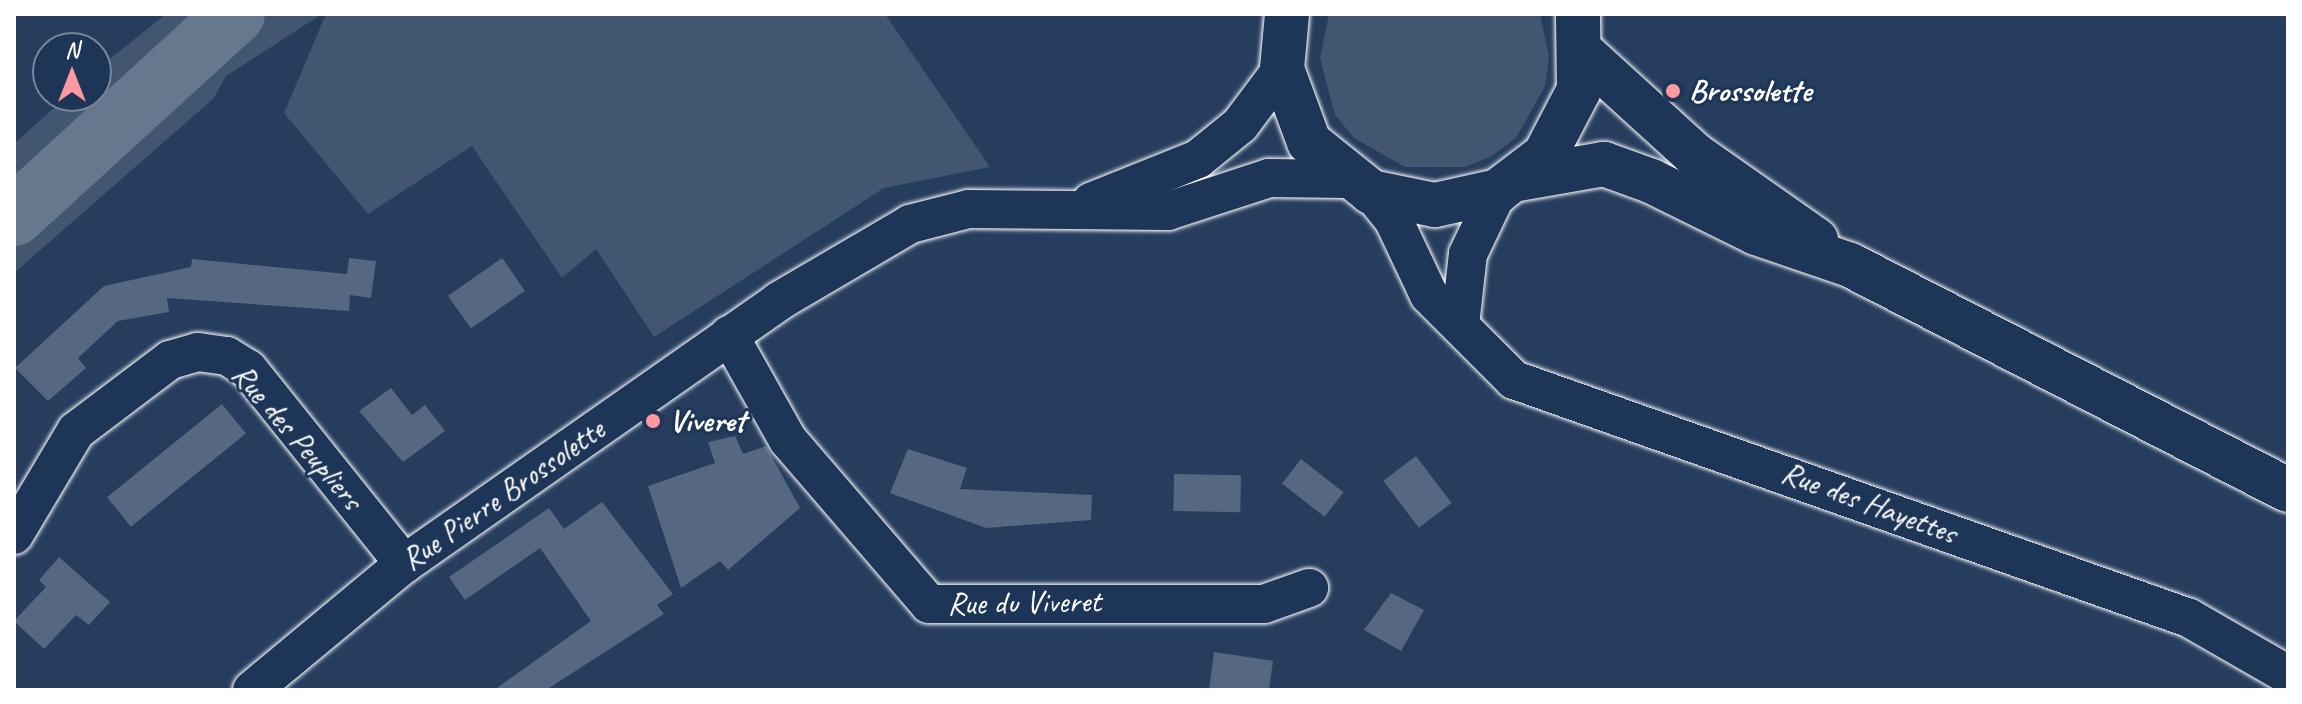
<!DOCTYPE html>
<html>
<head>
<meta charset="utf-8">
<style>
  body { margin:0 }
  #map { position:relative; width:2302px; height:704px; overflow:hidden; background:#263d5e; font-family:Caveat,sans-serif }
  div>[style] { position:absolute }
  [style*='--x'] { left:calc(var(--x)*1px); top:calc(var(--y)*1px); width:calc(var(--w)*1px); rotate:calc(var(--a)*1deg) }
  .green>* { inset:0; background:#425672 }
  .river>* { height:60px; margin:-30px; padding:0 30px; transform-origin:30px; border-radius:30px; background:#67788e }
  .building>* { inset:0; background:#556781; transform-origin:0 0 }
  .roads { filter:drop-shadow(0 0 2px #fff) drop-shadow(0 0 2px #fff) }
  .minor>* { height:38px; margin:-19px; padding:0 19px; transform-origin:19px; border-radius:19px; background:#1d3557 }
  .secondary>* { height:44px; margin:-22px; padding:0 22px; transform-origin:22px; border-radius:22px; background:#1d3557 }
  .dots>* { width:22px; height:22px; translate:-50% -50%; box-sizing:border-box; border:4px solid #1d3557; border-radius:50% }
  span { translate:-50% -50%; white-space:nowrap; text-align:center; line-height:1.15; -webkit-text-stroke:6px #1d3557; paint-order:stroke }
  .poi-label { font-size:32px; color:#fff; font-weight:700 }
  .left { translate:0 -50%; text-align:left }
  .street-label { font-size:32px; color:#fff }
  .frame { position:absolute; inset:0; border:16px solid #fff; pointer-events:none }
  .north { position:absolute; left:32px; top:32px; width:80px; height:80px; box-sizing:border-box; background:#1d3557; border:2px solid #77869a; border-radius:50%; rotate:0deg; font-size:22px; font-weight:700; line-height:32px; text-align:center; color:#fff }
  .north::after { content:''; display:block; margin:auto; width:28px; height:36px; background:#ff9aa2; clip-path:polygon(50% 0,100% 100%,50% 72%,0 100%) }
</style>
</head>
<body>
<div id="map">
  <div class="green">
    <div style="clip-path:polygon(166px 14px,322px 14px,226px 76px,213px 99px,14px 273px,14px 144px,67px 96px,96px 96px,96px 70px)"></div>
    <div style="clip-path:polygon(326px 14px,885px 14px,990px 167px,884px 188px,654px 337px,596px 249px,562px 278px,472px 146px,368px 214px,284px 113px)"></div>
    <div style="clip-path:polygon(1329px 14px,1540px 14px,1549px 57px,1545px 86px,1516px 138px,1492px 156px,1465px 167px,1405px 167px,1354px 138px,1335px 115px,1320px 58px)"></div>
  </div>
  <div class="river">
    <div style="--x:14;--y:216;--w:299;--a:-42.4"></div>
  </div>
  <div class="building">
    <div style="clip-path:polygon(349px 258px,376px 261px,371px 298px,350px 295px,349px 311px,167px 298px,169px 312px,118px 321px,78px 358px,86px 368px,48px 401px,15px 368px,104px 286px,191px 267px,192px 259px,347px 274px)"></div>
    <div style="left:502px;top:258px;width:40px;height:66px;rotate:55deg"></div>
    <div style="clip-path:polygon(391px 388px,412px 415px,425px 405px,445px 431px,403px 462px,359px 411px)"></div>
    <div style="left:222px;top:404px;width:38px;height:148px;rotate:51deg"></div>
    <div style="clip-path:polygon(735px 436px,743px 454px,766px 446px,800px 508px,728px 570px,720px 561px,681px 588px,648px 486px,715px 463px,708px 442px)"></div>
    <div style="clip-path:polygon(908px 449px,967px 468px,960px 489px,1092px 495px,1091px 520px,986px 528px,890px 493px)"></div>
    <div style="left:1416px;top:456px;width:59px;height:41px;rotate:53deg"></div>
    <div style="left:1301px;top:459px;width:54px;height:31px;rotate:38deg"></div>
    <div style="left:1174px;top:474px;width:67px;height:37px;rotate:1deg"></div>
    <div style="clip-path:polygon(602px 502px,673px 594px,657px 605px,664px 614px,546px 690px,494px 690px,591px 621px,540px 548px,465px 600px,449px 577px,549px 508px,564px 529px)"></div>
    <div style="clip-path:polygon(59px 557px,110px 602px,89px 625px,76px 615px,44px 649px,14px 621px,46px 587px,39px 580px)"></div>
    <div style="clip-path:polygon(1391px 593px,1424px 610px,1401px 651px,1364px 630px)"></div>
    <div style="clip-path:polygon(1214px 652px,1273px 661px,1269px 690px,1209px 690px)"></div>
  </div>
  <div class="roads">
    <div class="minor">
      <div style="--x:1371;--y:192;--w:35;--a:51"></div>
      <div style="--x:1393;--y:219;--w:84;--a:64.7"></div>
      <div style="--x:1429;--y:295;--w:120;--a:45"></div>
      <div style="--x:1514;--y:380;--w:716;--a:19.42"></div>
      <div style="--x:2189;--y:618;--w:114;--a:29.9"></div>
      <div style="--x:1091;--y:202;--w:115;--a:-21.9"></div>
      <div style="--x:1198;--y:159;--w:54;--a:-39"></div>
      <div style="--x:1240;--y:125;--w:70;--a:-53.1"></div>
      <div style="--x:1460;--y:325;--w:71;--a:-83.6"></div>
      <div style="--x:1468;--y:254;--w:70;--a:-64.5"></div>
      <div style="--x:729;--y:335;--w:120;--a:60.7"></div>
      <div style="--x:788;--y:440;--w:216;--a:49.3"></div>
      <div style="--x:929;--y:604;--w:335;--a:0"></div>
      <div style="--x:1264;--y:604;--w:48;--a:-19.6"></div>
      <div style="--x:14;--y:535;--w:121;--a:-59.2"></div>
      <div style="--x:76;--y:431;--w:118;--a:-37.1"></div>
      <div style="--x:170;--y:360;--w:29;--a:-16"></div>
      <div style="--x:198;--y:352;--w:29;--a:8"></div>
      <div style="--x:227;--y:356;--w:25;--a:32"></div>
      <div style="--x:248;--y:369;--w:250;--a:51.3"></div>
      <div style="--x:252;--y:690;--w:197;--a:-39.7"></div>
      <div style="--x:404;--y:564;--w:458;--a:-35"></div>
      <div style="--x:779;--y:301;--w:152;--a:-30.4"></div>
      <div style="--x:910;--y:224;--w:61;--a:-14.3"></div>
      <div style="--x:969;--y:209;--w:199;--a:0.6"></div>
      <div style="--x:1168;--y:211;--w:106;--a:-18.1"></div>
      <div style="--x:1269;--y:178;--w:77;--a:0.7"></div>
    </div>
    <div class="secondary">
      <div style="--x:1287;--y:14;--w:55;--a:95.2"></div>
      <div style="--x:1282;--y:69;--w:78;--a:69.7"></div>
      <div style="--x:1309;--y:142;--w:80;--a:38.9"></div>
      <div style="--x:1371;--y:192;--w:65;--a:11.5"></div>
      <div style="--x:1435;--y:205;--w:65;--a:-12.5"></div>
      <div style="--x:1498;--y:191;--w:59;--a:-37.5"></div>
      <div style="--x:1545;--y:155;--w:73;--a:-62.4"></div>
      <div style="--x:1579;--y:90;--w:76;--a:-90.8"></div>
      <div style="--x:1584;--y:54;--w:150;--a:42.3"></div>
      <div style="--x:1695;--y:155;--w:148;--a:35.1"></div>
      <div style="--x:1518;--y:179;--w:87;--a:-9.9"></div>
      <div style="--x:1604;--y:164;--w:50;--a:19.9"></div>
      <div style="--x:1651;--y:181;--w:117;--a:26.3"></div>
      <div style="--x:1756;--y:233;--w:99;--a:18.8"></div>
      <div style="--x:1850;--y:265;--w:492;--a:27.2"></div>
    </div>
  </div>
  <div class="dots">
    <div style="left:1673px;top:91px;background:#ff9aa2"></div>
    <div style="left:653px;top:421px;background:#ff9aa2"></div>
  </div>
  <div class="poi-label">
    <span class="left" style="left:1689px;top:91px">Brossolette</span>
    <span class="left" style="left:669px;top:421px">Viveret</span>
  </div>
  <div class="street-label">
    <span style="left:297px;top:437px;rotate:49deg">Rue des Peupliers</span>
    <span style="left:503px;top:495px;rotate:-35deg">Rue Pierre Brossolette</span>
    <span style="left:1869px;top:503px;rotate:20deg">Rue des Hayettes</span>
    <span style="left:1024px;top:603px;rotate:-1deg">Rue du Viveret</span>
  </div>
  <div class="frame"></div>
  <div class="north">N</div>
</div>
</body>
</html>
